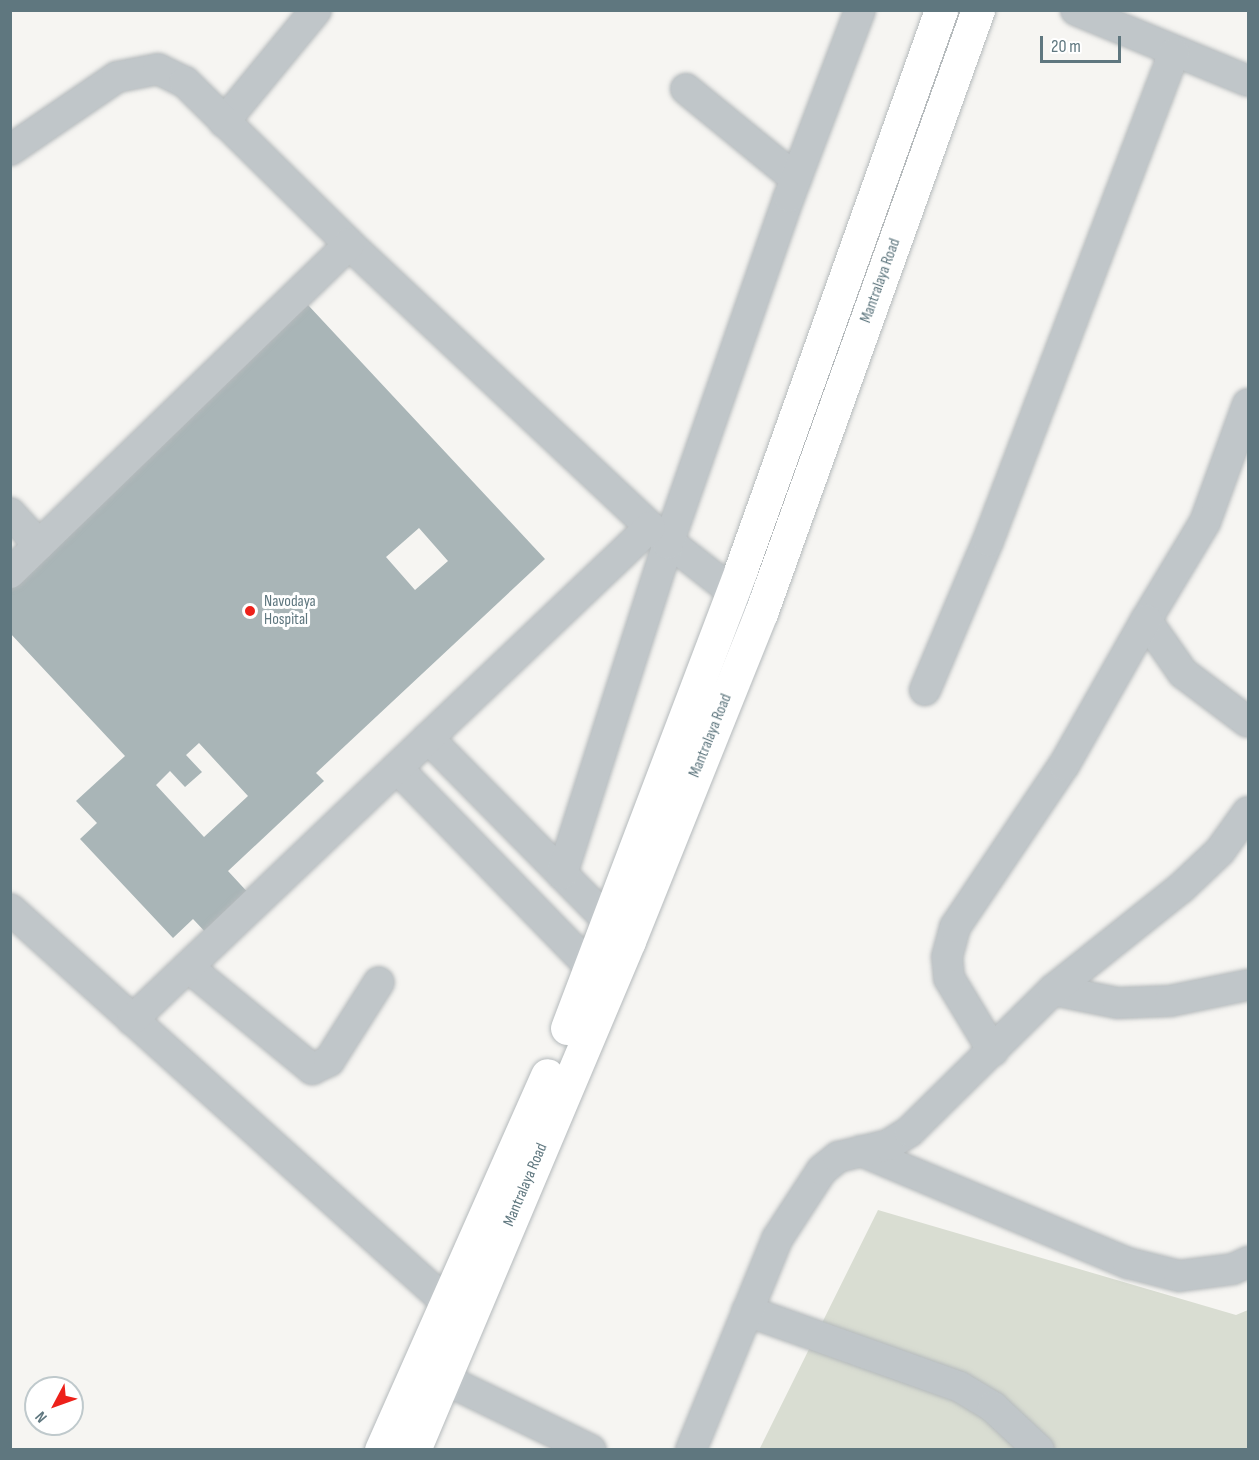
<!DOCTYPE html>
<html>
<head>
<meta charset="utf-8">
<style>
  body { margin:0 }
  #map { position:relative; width:1259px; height:1460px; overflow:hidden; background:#f6f5f2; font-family:"Sofia Sans Condensed",sans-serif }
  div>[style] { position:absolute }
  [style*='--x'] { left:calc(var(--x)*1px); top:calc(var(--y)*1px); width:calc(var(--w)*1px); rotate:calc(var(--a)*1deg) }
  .green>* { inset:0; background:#d9ddd2 }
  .building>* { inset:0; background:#a9b5b7 }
  .roads { filter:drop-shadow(0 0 2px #b5babc) drop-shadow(0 0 2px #b5babc) }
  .minor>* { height:30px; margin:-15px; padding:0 15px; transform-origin:15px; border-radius:15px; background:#c0c6c9 }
  .highway>* { height:33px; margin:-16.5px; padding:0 16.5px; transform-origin:16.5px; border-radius:16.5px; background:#fff }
  .dots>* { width:16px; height:16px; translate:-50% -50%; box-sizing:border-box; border:3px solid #fff; border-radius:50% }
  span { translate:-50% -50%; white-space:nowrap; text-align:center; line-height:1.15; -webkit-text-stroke:6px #fff; paint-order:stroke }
  .street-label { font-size:16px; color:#5f777f }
  .poi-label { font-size:16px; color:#5f777f }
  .left { translate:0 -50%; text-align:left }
  .frame { position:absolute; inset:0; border:12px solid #5f777f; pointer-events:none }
  .north { position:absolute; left:24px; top:1376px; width:60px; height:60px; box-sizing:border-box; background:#fff; border:2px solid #bfc9cc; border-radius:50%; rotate:229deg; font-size:16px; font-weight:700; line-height:24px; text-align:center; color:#5f777f }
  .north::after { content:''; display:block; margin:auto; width:21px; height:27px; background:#ed211a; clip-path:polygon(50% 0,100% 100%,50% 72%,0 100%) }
  .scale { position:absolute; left:1040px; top:36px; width:81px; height:27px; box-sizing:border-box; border:3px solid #5f777f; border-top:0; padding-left:8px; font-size:18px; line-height:21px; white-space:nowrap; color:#5f777f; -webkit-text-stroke:4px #fff; paint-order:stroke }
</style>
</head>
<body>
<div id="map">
  <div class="green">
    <div style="clip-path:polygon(878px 1210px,1236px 1315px,1248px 1310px,1248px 1449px,759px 1450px)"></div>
  </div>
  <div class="building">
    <div style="clip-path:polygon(evenodd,308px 305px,545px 559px,316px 773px,324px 781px,228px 871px,252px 897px,209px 936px,193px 919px,173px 938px,80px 839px,97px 823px,76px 801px,125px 756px,10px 633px,10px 583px,308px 305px,419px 528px,448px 561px,415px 590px,386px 557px,419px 528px,308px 305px,199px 743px,248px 796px,204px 837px,156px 785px,170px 771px,185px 787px,202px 772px,186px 755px,199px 743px)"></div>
  </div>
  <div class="roads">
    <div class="minor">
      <div style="--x:1076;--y:10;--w:186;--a:22.4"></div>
      <div style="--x:686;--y:89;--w:142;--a:39.3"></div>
      <div style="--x:224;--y:122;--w:145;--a:-50.6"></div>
      <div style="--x:10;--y:150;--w:130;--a:-34.3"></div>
      <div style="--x:117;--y:77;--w:42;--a:-11"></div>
      <div style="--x:158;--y:69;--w:30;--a:26"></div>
      <div style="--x:185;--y:82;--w:231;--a:44.6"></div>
      <div style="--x:349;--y:244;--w:413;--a:43.2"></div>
      <div style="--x:650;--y:527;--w:130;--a:38.1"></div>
      <div style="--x:1248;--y:404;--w:126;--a:110"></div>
      <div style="--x:1205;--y:522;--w:114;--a:121"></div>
      <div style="--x:1146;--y:620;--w:65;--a:55.1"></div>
      <div style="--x:1183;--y:673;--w:81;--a:37"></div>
      <div style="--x:10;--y:513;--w:43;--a:47.8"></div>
      <div style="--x:10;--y:573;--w:472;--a:-44.1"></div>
      <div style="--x:925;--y:690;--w:162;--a:-67.1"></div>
      <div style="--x:988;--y:541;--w:522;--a:-69.14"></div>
      <div style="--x:428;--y:738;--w:279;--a:45.4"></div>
      <div style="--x:397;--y:768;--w:298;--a:45.8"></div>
      <div style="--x:562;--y:874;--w:347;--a:-72.2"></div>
      <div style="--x:668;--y:544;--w:367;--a:-70.8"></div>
      <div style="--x:789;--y:197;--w:200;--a:-69.2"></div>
      <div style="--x:10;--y:909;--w:610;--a:42.01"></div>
      <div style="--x:188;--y:967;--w:161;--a:39.4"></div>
      <div style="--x:312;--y:1069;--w:19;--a:-25"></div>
      <div style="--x:329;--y:1061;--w:93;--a:-57.7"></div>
      <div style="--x:1053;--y:990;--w:66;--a:11.3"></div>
      <div style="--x:1118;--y:1003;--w:52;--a:-2.2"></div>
      <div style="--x:1170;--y:1001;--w:80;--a:-11.6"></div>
      <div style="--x:132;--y:1020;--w:715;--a:-43.58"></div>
      <div style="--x:993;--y:1051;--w:85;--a:-121.1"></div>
      <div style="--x:949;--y:978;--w:21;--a:-95"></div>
      <div style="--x:947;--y:957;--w:31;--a:-75"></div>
      <div style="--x:955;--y:927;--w:195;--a:-56.1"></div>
      <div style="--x:1064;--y:765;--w:167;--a:-60.5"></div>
      <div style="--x:861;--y:1151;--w:290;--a:22.8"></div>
      <div style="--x:1128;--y:1263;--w:53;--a:14.3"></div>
      <div style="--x:1179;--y:1276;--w:54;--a:-7.4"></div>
      <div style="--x:1233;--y:1269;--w:17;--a:-25"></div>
      <div style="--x:747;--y:1311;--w:226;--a:19.6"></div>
      <div style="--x:960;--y:1387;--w:39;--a:31"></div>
      <div style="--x:993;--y:1407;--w:63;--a:43.1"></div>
      <div style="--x:444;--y:1379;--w:163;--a:25.8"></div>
      <div style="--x:691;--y:1450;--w:228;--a:-67.8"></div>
      <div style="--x:777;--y:1239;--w:82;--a:-56.9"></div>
      <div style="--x:822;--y:1170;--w:21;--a:-39"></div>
      <div style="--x:838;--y:1157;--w:51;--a:-13.5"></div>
      <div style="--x:888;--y:1145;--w:26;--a:-32"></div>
      <div style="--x:910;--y:1131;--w:201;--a:-44.6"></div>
      <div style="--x:1053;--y:990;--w:164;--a:-38.6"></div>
      <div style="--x:1181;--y:888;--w:54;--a:-43.5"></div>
      <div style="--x:1220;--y:851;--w:48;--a:-54.3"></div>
    </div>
    <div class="highway">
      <div style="--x:567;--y:1028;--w:491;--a:-69.2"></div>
      <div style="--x:741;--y:569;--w:594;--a:-70.31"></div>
      <div style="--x:381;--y:1450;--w:410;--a:-66.1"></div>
      <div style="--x:414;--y:1450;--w:553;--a:-67.1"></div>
      <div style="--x:629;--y:941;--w:354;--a:-68.1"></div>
      <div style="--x:761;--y:613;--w:641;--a:-70.21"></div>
    </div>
  </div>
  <div class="dots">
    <div style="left:250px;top:611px;background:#ed211a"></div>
  </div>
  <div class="street-label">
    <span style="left:881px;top:281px;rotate:-70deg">Mantralaya Road</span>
    <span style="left:711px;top:736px;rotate:-68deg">Mantralaya Road</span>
    <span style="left:526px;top:1185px;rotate:-67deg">Mantralaya Road</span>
  </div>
  <div class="poi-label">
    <span class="left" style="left:264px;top:611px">Navodaya<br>Hospital</span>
  </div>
  <div class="frame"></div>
  <div class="north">N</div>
  <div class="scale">20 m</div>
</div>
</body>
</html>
